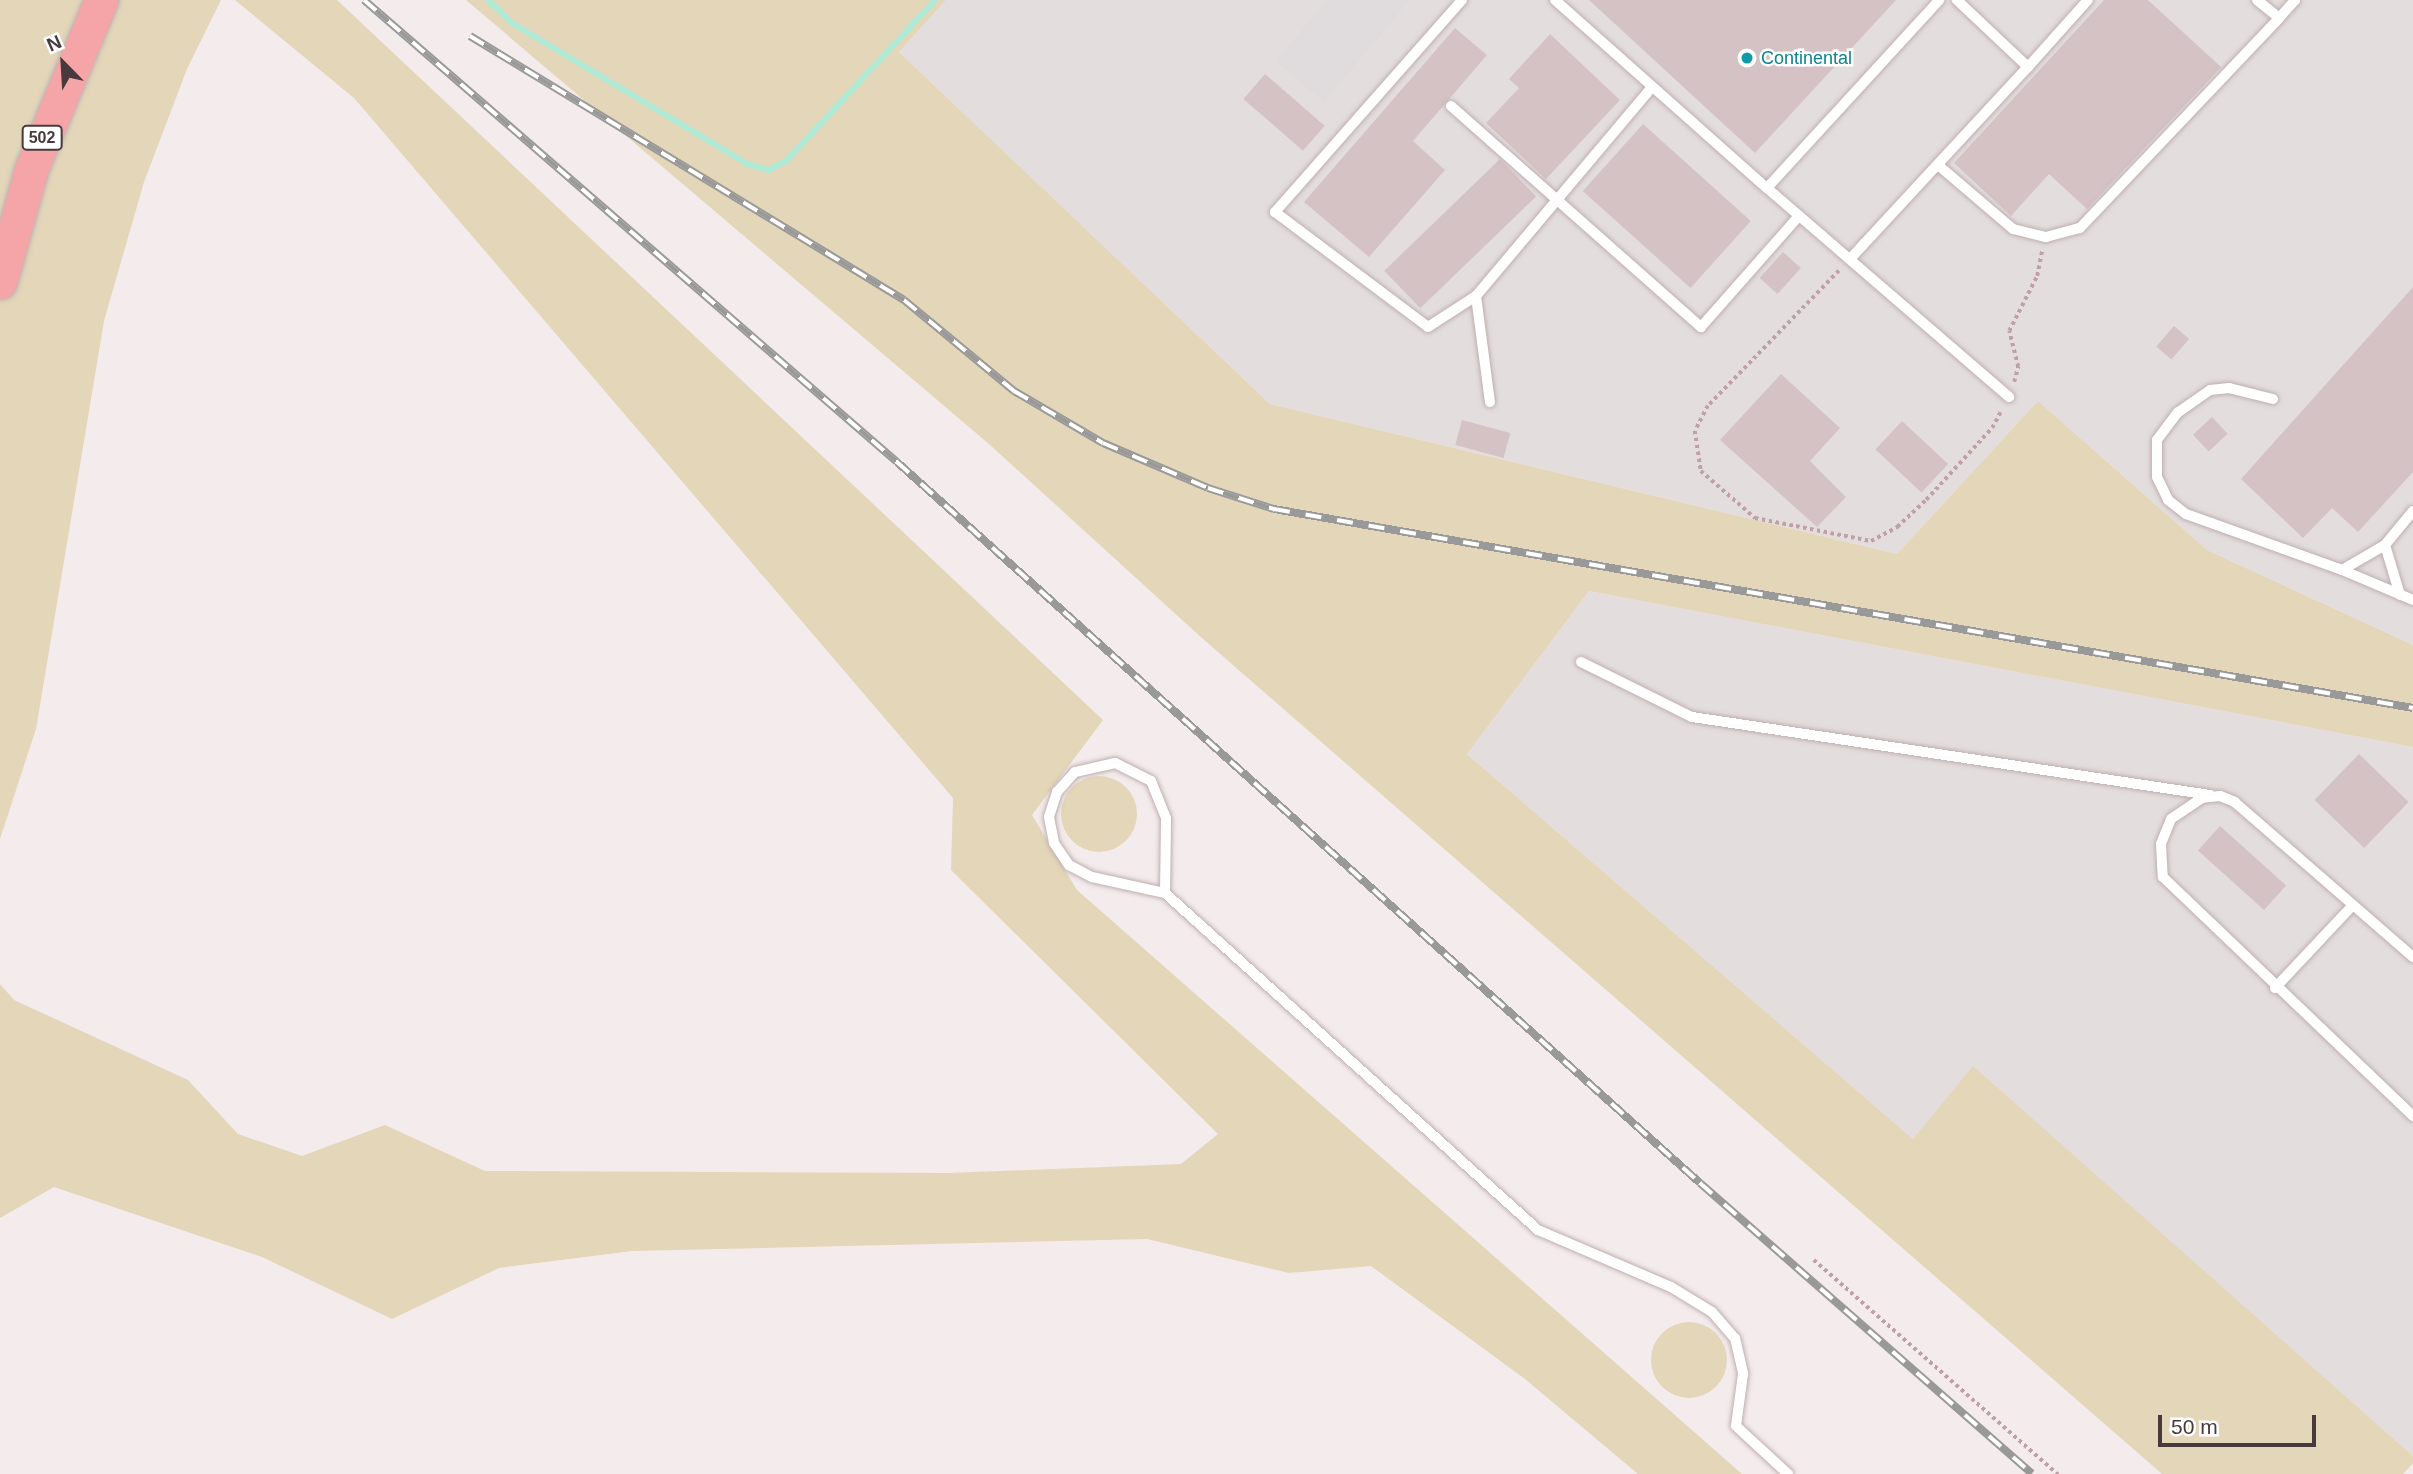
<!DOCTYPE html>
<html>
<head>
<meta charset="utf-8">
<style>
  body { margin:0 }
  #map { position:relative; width:2413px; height:1474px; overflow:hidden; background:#f4ebec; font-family:Arial,sans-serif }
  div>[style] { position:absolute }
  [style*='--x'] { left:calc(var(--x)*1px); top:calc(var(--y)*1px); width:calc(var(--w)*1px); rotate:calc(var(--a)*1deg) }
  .industrial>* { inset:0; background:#e4ddde }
  .green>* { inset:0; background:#e4d6b9 }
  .round { border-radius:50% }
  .parking>* { inset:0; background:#e0dbdc }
  .stream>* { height:6px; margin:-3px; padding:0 3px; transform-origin:3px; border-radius:3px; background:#aeead5 }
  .building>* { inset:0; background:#d5c2c5; transform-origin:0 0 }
  .path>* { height:3.5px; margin-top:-1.75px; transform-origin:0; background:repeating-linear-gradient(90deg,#bfa1a5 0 3.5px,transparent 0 7px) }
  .roads { filter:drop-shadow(0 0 2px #bfafb0) drop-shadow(0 0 2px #bfafb0) }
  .service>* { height:10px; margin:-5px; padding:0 5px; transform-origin:5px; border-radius:5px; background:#fff }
  .primary>* { height:33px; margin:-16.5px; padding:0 16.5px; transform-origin:16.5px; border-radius:16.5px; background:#f5a4a8 }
  .rail>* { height:8px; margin-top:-4px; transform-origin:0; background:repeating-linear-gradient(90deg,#fff 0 16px,#999 0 32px); box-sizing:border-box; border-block:2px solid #999 }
  .dots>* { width:19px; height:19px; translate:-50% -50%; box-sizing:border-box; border:4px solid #fff; border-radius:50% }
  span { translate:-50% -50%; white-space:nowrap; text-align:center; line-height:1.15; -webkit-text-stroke:5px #fff; paint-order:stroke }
  .shield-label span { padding:2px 5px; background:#fff; border:2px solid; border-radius:5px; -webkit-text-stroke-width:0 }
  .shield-label { font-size:16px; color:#483a3c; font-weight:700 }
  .culture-label { font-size:18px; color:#0d838f }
  .left { translate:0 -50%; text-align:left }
  .north { position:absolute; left:28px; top:28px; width:70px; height:70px; -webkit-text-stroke:5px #fff; paint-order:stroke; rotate:336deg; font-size:19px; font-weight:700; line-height:28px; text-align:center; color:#483a3c }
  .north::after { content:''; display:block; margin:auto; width:24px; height:32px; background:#483a3c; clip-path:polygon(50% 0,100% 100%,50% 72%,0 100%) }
  .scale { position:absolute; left:2158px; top:1415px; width:158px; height:32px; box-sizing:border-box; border:4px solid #483a3c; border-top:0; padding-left:9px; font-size:21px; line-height:24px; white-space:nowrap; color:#483a3c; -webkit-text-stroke:5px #fff; paint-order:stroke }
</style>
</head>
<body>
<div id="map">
  <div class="industrial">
    <div style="clip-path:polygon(946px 0,2413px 0,2413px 645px,2207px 550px,2038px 401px,1897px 554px,1270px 404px,899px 52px)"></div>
    <div style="clip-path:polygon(1589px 591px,2413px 747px,2413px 1456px,1973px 1067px,1914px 1140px,1467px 754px)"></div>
  </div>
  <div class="green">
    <div style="clip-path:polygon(0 0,221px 0,187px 69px,144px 182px,104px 321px,36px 729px,0 839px)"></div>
    <div style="clip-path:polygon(235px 0,337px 0,1103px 720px,1032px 815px,1077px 890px,1742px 1474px,1638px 1474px,1525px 1379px,1371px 1266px,1289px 1273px,1147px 1239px,632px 1251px,499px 1268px,392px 1319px,262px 1257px,54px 1187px,0 1218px,0 984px,14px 1000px,188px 1080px,238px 1134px,302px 1156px,385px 1125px,485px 1171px,949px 1173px,1181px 1164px,1218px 1134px,951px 870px,953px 798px,354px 98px)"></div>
    <div style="clip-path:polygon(466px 0,946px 0,899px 52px,1270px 404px,1897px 554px,2038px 401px,2207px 550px,2413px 645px,2413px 747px,1589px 591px,1467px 754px,1913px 1139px,1973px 1066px,2413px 1456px,2413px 1463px,2403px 1474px,2162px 1474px,1203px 639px,989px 444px)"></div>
    <div class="round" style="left:1061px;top:776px;width:76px;height:76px"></div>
    <div class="round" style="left:1651px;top:1322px;width:76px;height:76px"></div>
  </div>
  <div class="parking">
    <div style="clip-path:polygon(1327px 0,1410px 0,1324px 102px,1276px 61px)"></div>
  </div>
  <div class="stream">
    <div style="--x:488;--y:0;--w:33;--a:44"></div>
    <div style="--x:512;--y:23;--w:275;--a:30.9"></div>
    <div style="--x:748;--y:164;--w:21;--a:17"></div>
    <div style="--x:768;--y:170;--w:20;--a:-27"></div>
    <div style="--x:786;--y:161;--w:219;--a:-47.2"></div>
  </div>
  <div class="building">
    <div style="clip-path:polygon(1589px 0,1896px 0,1755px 153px)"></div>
    <div style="clip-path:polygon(2104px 0,2148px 0,2221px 67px,2087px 209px,2049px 174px,2011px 216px,1954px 163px)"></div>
    <div style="clip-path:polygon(1455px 28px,1487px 55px,1413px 141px,1445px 170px,1369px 257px,1304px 202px)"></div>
    <div style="clip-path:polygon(1550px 34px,1620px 100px,1546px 179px,1486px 123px,1519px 88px,1509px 79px)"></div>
    <div style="left:1265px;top:74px;width:79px;height:33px;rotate:41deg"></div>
    <div style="left:1643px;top:124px;width:145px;height:90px;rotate:42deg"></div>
    <div style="left:1500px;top:159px;width:52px;height:161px;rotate:46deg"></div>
    <div style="left:1783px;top:252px;width:24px;height:35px;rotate:42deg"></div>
    <div style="clip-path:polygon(2413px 287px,2413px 472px,2358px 532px,2332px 508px,2303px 538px,2241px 479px)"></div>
    <div style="left:2174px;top:326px;width:20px;height:27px;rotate:41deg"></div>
    <div style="clip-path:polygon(1781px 374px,1840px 428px,1810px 461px,1846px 497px,1817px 527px,1720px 440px)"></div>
    <div style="left:2212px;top:417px;width:23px;height:26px;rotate:47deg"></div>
    <div style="left:1462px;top:420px;width:50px;height:26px;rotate:15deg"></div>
    <div style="left:1902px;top:421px;width:63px;height:39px;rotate:43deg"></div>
    <div style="left:2359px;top:754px;width:69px;height:64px;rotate:44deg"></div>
    <div style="left:2220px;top:826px;width:89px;height:33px;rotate:42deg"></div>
  </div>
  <div class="path">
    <div style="--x:1839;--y:271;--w:188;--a:134.1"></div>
    <div style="--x:1708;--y:406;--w:28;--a:117"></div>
    <div style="--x:1695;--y:431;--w:40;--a:81.5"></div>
    <div style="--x:1701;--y:471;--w:72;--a:41"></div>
    <div style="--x:1755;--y:518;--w:118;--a:11.2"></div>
    <div style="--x:1871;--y:541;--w:30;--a:-28"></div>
    <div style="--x:1897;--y:527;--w:40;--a:-43"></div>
    <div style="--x:1926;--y:500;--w:98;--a:-47.5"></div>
    <div style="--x:1992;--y:428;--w:19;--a:-62"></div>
    <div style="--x:2014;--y:382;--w:16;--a:-75"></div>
    <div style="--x:2018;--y:367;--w:37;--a:-104"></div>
    <div style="--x:2009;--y:331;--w:62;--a:-63"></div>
    <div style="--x:2037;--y:276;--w:25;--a:-79"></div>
    <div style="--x:1814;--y:1260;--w:325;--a:41.3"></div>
  </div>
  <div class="roads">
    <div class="service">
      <div style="--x:1462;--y:0;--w:283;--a:131.4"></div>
      <div style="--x:1275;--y:212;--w:191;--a:36.9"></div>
      <div style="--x:1428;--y:327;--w:57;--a:-32.9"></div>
      <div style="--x:1476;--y:296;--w:273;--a:-49.9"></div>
      <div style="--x:1555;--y:0;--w:283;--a:41.6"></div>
      <div style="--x:1767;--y:188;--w:255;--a:-47.5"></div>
      <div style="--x:2257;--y:0;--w:28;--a:39"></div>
      <div style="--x:2279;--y:18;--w:24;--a:-48"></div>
      <div style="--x:2028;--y:67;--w:90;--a:-48.2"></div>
      <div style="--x:1451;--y:106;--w:334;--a:41.5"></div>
      <div style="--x:1701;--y:327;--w:148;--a:-48.6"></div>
      <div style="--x:1938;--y:165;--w:99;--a:40.5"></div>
      <div style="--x:2013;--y:229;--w:34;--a:14"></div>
      <div style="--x:2046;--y:237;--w:35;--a:-15"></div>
      <div style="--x:2080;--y:228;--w:289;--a:-46.5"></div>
      <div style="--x:1767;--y:188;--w:320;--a:40.8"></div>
      <div style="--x:1850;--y:259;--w:262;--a:-47.2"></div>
      <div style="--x:2028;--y:67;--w:98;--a:-136.7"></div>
      <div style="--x:1476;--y:296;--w:107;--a:82.5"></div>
      <div style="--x:2273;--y:399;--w:45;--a:-166"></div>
      <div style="--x:2229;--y:388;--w:19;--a:174"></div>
      <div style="--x:2210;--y:390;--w:39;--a:145"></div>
      <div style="--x:2178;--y:412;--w:35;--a:127"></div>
      <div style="--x:2157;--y:440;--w:37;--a:90"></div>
      <div style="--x:2157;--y:477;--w:25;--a:64"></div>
      <div style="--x:2168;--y:500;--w:23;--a:38"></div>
      <div style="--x:2186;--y:514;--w:166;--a:19.7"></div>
      <div style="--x:2342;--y:570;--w:50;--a:-30.2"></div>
      <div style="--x:2385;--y:545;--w:44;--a:-50.5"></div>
      <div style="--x:2385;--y:545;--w:52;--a:73.3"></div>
      <div style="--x:2342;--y:570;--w:77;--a:22.9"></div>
      <div style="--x:1581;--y:662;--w:124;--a:26.4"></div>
      <div style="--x:1692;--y:717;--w:524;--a:8.56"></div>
      <div style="--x:1165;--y:893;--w:75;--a:-89.2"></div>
      <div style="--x:1166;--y:818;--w:40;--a:-112"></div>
      <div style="--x:1151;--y:781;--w:40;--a:-153.4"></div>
      <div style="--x:1115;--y:763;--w:41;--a:167.3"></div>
      <div style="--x:1075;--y:772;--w:27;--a:132"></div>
      <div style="--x:1057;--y:792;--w:26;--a:108"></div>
      <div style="--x:1049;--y:817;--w:26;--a:79"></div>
      <div style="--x:1054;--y:843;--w:27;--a:56"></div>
      <div style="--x:1069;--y:865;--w:26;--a:28"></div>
      <div style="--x:1092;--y:877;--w:75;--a:12.4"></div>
      <div style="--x:1165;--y:893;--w:503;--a:42.1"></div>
      <div style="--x:1538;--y:1230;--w:145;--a:23.2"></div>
      <div style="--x:1671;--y:1287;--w:48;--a:31.4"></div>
      <div style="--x:1712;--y:1312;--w:35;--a:49"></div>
      <div style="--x:1735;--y:1338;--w:37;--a:77"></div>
      <div style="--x:1743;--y:1374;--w:52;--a:97.7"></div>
      <div style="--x:1736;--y:1426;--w:71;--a:42.7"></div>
      <div style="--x:2413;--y:957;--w:236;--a:-139"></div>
      <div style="--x:2235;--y:802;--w:16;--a:-158"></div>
      <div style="--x:2220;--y:796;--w:18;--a:174"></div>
      <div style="--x:2202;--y:798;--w:37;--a:146"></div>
      <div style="--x:2171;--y:819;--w:27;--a:112"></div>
      <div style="--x:2161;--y:844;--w:33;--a:87"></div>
      <div style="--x:2163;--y:877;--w:346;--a:43.7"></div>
      <div style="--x:2275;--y:988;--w:111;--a:-46.8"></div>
    </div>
    <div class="primary">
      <div style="--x:0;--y:282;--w:116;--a:-74.5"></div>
      <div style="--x:31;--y:170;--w:184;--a:-67.6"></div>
    </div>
  </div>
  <div class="rail">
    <div style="--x:364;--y:0;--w:705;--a:40.92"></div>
    <div style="--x:897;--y:462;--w:1079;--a:41.92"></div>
    <div style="--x:1700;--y:1183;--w:441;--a:41.2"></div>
    <div style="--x:470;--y:36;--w:508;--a:31.31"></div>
    <div style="--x:904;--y:300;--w:143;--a:39.6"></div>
    <div style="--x:1014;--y:391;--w:103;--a:30.3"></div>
    <div style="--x:1103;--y:443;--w:114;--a:23.2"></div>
    <div style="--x:1208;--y:488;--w:69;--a:17.7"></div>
    <div style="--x:1274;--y:509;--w:1156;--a:9.91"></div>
  </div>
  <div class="dots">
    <div style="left:1747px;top:58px;background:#0f9aa8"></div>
  </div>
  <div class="shield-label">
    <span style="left:42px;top:138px">502</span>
  </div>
  <div class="culture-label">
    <span class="left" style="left:1761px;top:58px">Continental</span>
  </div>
  <div class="north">N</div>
  <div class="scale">50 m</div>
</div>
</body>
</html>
